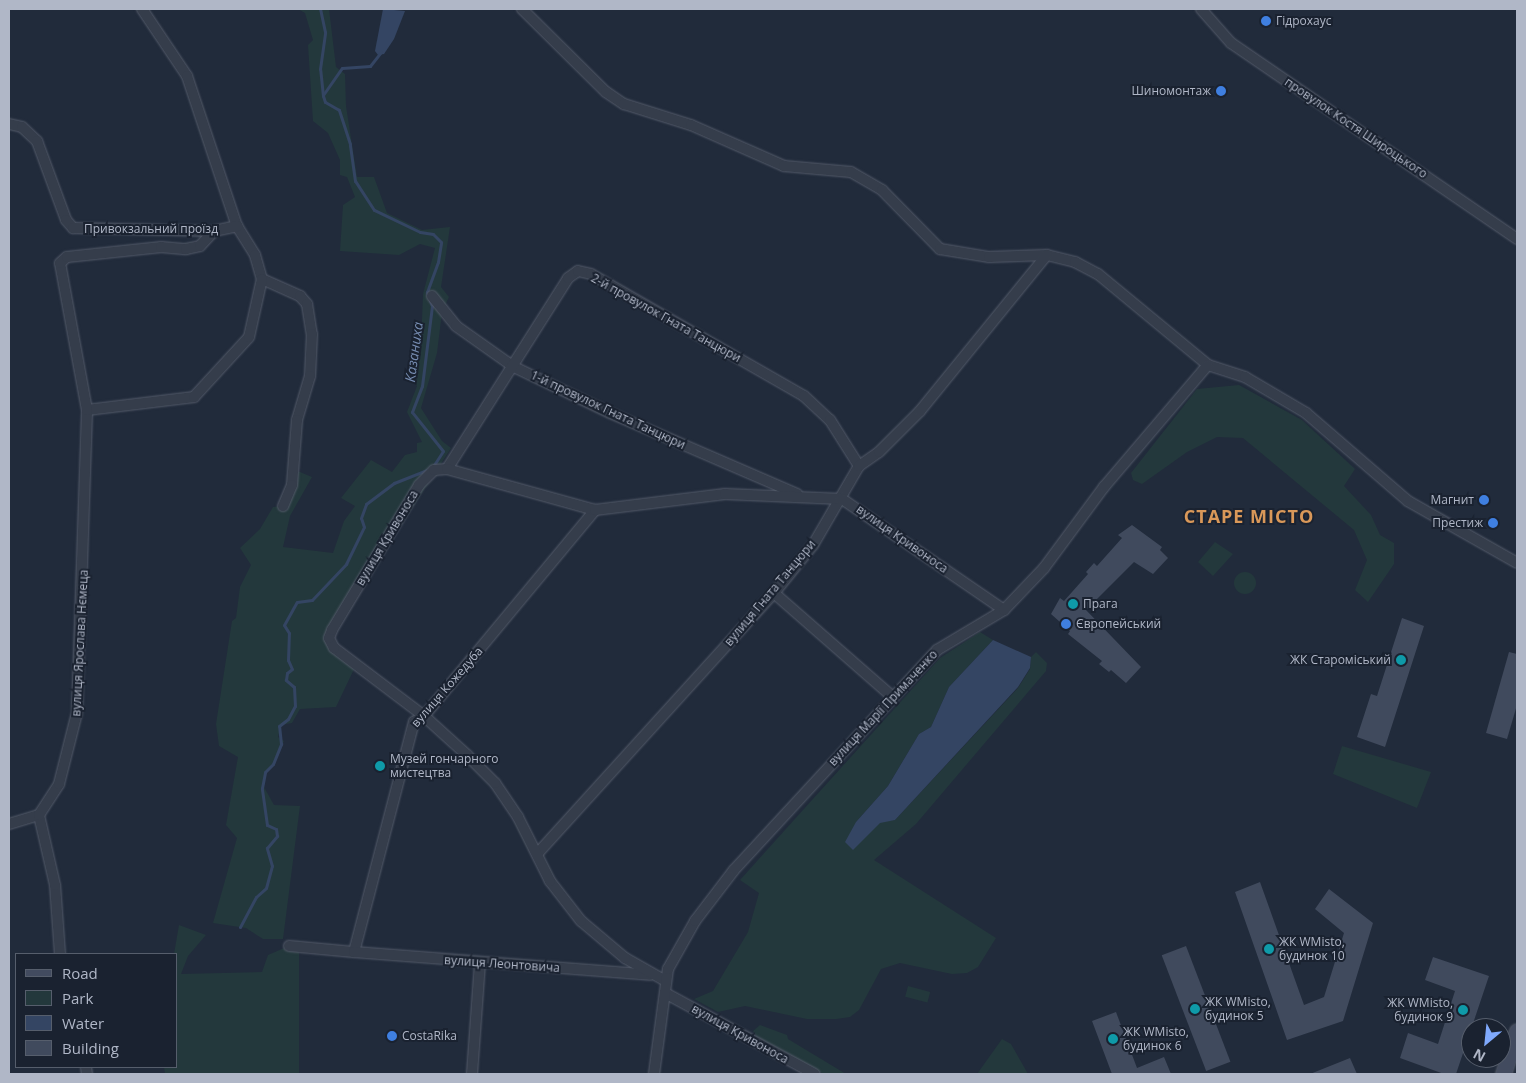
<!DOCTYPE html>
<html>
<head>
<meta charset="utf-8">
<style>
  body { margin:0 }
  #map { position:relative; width:1526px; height:1083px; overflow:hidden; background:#212b3b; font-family:"Open Sans",sans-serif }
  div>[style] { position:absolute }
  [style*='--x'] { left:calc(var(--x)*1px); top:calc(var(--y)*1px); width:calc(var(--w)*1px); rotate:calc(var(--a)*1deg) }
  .green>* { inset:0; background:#23383c; transform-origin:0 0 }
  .round { border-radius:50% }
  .water>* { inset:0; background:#344563 }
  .stream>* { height:3px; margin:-1.5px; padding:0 1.5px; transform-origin:1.5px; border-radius:1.5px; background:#344563 }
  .building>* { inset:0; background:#404a5d; transform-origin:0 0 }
  .roads { filter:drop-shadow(0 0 1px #535a69) drop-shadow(0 0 1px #535a69) }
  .minor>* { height:10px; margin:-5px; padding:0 5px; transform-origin:5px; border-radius:5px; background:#353d4b }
  .secondary>* { height:15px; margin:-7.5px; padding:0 7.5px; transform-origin:7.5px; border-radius:7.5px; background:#424b5f }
  .dots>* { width:14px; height:14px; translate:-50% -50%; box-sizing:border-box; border:2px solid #1a2230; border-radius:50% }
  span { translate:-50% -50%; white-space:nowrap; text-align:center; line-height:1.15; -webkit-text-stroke:4px #1a2230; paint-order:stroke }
  .poi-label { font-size:12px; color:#b0b7c7 }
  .left { translate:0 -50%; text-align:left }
  .right { translate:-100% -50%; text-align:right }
  .street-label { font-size:12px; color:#b0b7c7 }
  .water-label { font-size:14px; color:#768cb1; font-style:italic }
  .district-label { font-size:18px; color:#d99859; font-weight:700; letter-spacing:1px }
  .frame { position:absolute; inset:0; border:10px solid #b0b7c7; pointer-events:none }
  .legend { position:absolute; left:15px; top:953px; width:162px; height:115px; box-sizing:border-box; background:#1a2230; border:1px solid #565e6c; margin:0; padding:6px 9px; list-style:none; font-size:15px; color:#b0b7c7 }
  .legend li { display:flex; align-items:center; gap:10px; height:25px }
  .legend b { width:25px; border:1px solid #565e6c }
  .north { position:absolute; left:1461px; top:1018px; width:50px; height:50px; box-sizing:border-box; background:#1a2230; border:1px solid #565e6c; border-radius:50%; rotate:208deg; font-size:14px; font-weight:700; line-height:20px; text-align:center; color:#b0b7c7 }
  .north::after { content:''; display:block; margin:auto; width:18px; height:22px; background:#7fa9fc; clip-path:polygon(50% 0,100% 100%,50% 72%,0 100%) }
</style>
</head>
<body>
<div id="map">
  <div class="green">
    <div style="clip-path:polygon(298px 9px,329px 9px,336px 67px,345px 74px,346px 106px,357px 177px,374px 177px,387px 213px,422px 230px,450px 227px,441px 287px,449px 297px,442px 312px,437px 353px,421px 408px,442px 441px,451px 448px,329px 638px,356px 665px,336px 707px,300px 709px,292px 723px,281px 725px,278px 737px,284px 741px,271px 768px,265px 772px,264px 787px,274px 805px,300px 806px,283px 939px,263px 939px,246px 928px,213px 923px,237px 838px,226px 825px,238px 757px,219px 746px,216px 724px,232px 621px,236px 618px,240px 587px,251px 565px,240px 548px,260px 529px,273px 507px,283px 506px,295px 470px,312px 477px,290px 516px,283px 547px,333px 553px,344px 521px,355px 506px,341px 498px,371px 460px,392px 472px,405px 455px,417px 452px,417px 443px,422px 442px,407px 412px,417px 386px,412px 380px,421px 345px,423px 294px,435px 248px,420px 244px,399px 255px,340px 251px,343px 205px,355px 197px,347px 177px,340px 175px,340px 160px,328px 133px,313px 121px,308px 45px,313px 40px,305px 13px)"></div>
    <div style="clip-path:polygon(1239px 385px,1302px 420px,1355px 469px,1344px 486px,1371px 515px,1380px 535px,1394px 543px,1394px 564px,1368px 602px,1355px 590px,1367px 560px,1354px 530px,1243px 438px,1217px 437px,1187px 452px,1142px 484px,1133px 480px,1131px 473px,1197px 389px)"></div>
    <div style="clip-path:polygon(1215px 542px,1233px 554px,1213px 576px,1198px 562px)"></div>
    <div class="round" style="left:1234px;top:572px;width:22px;height:22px"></div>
    <div style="clip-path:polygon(980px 632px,993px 640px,949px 687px,931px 727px,919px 734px,888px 786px,856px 822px,895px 820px,1018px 688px,1030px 669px,1031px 657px,1036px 652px,1047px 663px,1046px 671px,916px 824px,874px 860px,996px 938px,978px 967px,967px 973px,952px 974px,900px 963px,881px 969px,859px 1010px,850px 1017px,836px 1019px,807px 1019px,745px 1006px,718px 1012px,694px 999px,713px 991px,748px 932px,759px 893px,740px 880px,940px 658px)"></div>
    <div style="clip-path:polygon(1342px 746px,1431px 772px,1417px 808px,1333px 774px)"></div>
    <div style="clip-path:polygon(179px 925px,206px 935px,188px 956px,181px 974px,262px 972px,268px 955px,289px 946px,299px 947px,299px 1074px,165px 1074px,164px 1067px,176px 1067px,174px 954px)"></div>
    <div style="left:908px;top:986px;width:23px;height:11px;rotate:15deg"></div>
    <div style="clip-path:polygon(760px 1025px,787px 1035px,788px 1039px,846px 1074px,824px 1074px,760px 1042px,753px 1031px)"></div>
    <div style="clip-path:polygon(1002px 1039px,1011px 1044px,1028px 1074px,977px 1074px)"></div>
  </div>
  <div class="water">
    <div style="clip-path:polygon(383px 9px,405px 11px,394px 39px,384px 54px,378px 55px,375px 51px)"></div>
    <div style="clip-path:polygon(993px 640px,1031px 657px,1030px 668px,1018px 687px,895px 820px,880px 823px,853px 850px,845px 842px,856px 822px,888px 786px,919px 734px,931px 727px,949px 687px)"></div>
  </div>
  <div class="stream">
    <div style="--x:323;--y:95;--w:33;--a:-55"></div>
    <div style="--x:342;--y:68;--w:28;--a:-4"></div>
    <div style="--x:370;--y:66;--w:18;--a:-52"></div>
    <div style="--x:240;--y:927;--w:34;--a:-62"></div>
    <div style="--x:256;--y:897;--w:13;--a:-42"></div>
    <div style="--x:266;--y:888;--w:23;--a:-75"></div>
    <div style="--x:272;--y:866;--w:19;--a:-106"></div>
    <div style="--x:267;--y:848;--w:16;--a:-50"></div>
    <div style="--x:277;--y:836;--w:7;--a:-98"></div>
    <div style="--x:276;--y:829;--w:10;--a:-156"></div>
    <div style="--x:267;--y:825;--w:37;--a:-98"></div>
    <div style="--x:262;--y:788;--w:16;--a:-79"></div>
    <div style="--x:265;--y:772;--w:11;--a:-45"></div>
    <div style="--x:273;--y:764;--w:22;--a:-68"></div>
    <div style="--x:281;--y:744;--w:18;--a:-96"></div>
    <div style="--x:279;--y:726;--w:11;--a:-38"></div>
    <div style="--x:288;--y:719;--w:15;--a:-62"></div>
    <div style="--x:295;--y:706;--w:19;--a:-93"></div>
    <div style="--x:294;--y:687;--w:11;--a:-139"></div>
    <div style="--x:286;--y:680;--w:7;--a:-82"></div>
    <div style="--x:287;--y:673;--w:6;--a:-39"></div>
    <div style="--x:292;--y:669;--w:10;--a:-114"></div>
    <div style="--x:288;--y:660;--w:27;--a:-88"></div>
    <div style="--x:289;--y:633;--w:9;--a:-122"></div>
    <div style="--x:284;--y:625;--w:26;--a:-61"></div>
    <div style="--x:297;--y:602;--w:15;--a:-8"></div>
    <div style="--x:312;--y:600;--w:50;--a:-46.6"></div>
    <div style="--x:346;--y:564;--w:41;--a:-64.1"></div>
    <div style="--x:364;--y:527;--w:9;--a:-108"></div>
    <div style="--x:361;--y:518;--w:15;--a:-70"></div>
    <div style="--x:366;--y:504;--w:35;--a:-37"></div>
    <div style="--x:394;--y:483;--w:41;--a:-21.5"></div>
    <div style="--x:432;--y:468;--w:20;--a:-57"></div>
    <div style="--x:443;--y:451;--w:50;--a:-128.5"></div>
    <div style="--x:412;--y:412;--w:28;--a:-69"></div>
    <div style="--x:422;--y:386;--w:81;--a:-82.9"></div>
    <div style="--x:432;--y:306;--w:15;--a:-110"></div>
    <div style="--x:427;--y:292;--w:32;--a:-70"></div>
    <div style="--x:438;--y:262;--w:20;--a:-81"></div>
    <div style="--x:441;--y:242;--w:11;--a:-135"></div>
    <div style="--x:433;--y:234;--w:13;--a:-171"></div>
    <div style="--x:420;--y:232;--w:51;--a:-154.4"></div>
    <div style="--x:374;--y:210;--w:35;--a:-123"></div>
    <div style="--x:355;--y:181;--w:37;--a:-98"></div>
    <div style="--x:350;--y:144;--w:36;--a:-108"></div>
    <div style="--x:339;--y:110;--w:16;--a:-150"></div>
    <div style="--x:325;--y:102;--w:6;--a:-108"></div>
    <div style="--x:323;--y:96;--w:27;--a:-96"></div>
    <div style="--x:320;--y:69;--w:37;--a:-82"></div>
    <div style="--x:325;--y:32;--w:24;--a:-102"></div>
  </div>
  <div class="building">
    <div style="clip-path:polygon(1132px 525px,1162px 547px,1160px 550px,1168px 558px,1153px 574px,1134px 562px,1086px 610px,1141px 667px,1126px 683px,1111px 670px,1109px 672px,1099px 664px,1102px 661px,1068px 634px,1070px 631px,1051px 614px,1060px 598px,1064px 601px,1088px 574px,1086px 572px,1094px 563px,1097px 566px,1122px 538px,1118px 535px)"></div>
    <div style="clip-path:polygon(1402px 618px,1424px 626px,1385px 747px,1357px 737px,1371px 694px,1377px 696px)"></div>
    <div style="clip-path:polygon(1509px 652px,1517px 654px,1517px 705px,1507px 739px,1486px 733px)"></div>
    <div style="clip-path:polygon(1260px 882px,1304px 1005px,1324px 997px,1344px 933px,1315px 909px,1329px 889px,1373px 923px,1343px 1021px,1287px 1040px,1235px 892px)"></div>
    <div style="left:1186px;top:946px;width:124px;height:26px;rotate:69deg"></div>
    <div style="clip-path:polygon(1433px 957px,1489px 976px,1456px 1074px,1444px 1074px,1400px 1058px,1408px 1033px,1438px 1044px,1455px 991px,1425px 980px)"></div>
    <div style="clip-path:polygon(1116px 1012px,1137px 1068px,1164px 1057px,1171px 1074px,1112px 1074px,1092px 1021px)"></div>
    <div style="clip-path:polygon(1350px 1058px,1357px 1074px,1310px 1074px)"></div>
  </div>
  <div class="roads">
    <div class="minor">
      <div style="--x:142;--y:9;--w:81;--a:56.1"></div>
      <div style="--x:187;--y:76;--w:158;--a:71.6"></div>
      <div style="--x:237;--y:226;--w:34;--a:58"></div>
      <div style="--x:255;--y:255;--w:25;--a:74"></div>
      <div style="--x:262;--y:279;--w:42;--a:24.1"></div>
      <div style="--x:300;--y:296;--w:11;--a:49"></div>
      <div style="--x:307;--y:304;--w:30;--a:81"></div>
      <div style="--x:312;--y:334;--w:42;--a:92.7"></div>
      <div style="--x:310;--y:376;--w:46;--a:106.5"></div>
      <div style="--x:297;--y:420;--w:65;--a:94.4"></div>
      <div style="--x:292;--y:485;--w:23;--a:113"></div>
      <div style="--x:522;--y:9;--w:118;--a:44.7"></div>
      <div style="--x:606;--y:92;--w:22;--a:34"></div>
      <div style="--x:624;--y:104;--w:70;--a:17.4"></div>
      <div style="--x:691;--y:125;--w:102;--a:23.8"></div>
      <div style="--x:784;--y:166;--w:67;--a:5.1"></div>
      <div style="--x:851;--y:172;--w:36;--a:30"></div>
      <div style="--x:882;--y:190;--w:83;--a:45.5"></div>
      <div style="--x:940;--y:249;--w:50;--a:9.3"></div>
      <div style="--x:989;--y:257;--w:58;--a:-2"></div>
      <div style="--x:1047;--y:255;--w:29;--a:14"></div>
      <div style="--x:1075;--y:262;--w:26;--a:28"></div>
      <div style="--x:1098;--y:274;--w:143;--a:39.6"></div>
      <div style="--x:1208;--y:365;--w:39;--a:18"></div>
      <div style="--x:1245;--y:377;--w:71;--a:30.5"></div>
      <div style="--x:1306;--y:413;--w:135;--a:40.8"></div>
      <div style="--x:1408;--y:501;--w:125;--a:29.6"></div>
      <div style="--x:1201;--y:9;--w:45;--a:48.6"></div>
      <div style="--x:1231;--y:43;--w:347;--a:34.4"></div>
      <div style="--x:9;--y:124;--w:13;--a:13"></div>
      <div style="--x:22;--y:127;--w:21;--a:43"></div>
      <div style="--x:37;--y:141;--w:84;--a:69.8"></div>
      <div style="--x:66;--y:220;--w:11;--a:49"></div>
      <div style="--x:73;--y:228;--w:141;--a:1.2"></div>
      <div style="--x:214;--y:231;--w:24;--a:-12"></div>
      <div style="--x:432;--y:296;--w:38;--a:51"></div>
      <div style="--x:456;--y:326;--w:71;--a:35.3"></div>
      <div style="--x:514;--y:367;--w:106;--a:25.6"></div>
      <div style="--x:610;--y:413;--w:204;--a:23.4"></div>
      <div style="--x:87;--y:410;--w:108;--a:-6.9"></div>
      <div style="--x:194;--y:397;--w:81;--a:-47.5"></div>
      <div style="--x:249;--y:337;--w:59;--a:-77.4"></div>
      <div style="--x:447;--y:469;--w:226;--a:-57.6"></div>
      <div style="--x:568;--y:278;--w:12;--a:-35"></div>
      <div style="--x:578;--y:271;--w:13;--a:13"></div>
      <div style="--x:591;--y:274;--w:245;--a:29.8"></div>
      <div style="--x:804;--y:396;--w:35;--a:43"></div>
      <div style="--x:830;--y:420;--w:54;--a:57.8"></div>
      <div style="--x:774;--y:593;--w:158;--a:41.2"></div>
      <div style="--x:9;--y:824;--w:31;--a:-17"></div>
      <div style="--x:538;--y:853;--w:351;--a:-47.8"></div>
      <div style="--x:774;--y:593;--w:62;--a:-50.9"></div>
      <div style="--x:813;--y:545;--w:91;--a:-59.8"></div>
      <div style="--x:859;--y:466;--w:24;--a:-35"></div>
      <div style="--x:879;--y:452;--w:58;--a:-45"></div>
      <div style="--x:920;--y:411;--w:201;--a:-50.9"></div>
      <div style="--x:289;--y:946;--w:65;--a:5.3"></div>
      <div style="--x:354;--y:952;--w:238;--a:-75.4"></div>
      <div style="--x:414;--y:722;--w:12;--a:-31"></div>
      <div style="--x:424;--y:716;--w:268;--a:-50.3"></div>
      <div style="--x:354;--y:952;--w:297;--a:4.4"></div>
      <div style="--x:60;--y:954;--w:69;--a:-94.1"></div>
      <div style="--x:55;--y:885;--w:72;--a:-102.9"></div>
      <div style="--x:39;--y:815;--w:37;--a:-57"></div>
      <div style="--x:59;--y:784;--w:73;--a:-75.8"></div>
      <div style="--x:77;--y:713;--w:303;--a:-88.1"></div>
      <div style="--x:87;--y:410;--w:149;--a:-100.4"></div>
      <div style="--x:60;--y:263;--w:9;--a:-41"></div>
      <div style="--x:67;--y:257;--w:95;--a:-6.1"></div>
      <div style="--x:161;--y:247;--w:25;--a:5"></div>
      <div style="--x:186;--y:249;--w:14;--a:-12"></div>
      <div style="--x:200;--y:246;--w:21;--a:-47"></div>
      <div style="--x:664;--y:980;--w:45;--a:-150.6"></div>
      <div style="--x:625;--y:958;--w:57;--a:-139.9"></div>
      <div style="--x:581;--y:921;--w:51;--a:-127.8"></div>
      <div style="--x:550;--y:881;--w:72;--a:-116.6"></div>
      <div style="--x:518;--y:817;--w:41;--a:-124.1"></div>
      <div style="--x:495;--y:783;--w:40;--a:-135"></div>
      <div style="--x:467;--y:755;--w:58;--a:-137.8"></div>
      <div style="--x:424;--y:716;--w:113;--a:-142.9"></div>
      <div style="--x:334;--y:648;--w:11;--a:-117"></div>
      <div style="--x:329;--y:638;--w:9;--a:-69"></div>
      <div style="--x:332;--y:630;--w:169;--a:-59"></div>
      <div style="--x:419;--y:485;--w:21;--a:-45"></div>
      <div style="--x:434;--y:470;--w:13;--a:-4"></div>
      <div style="--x:447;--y:469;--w:154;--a:15.5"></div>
      <div style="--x:595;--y:510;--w:131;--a:-7"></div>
      <div style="--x:725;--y:494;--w:117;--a:2.4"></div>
      <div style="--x:842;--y:499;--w:196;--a:34.4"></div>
      <div style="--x:665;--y:993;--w:170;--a:28.4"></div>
      <div style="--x:86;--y:1067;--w:7;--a:82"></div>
      <div style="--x:472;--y:1074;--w:111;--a:-85.9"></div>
      <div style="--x:654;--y:1074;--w:106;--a:-82.4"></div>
      <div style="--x:668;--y:969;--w:55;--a:-60.6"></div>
      <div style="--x:695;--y:921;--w:64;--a:-52.6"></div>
      <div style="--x:734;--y:870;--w:299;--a:-47.3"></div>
      <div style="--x:937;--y:650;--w:78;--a:-30.8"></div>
      <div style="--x:1004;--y:610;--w:58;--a:-46.4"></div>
      <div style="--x:1044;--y:568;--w:101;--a:-53.5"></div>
      <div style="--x:1104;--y:487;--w:160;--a:-49.6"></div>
    </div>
    <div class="secondary">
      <div style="--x:1503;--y:1074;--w:45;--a:-72"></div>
    </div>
  </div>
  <div class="dots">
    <div style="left:1266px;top:21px;background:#3f7fe0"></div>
    <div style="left:1221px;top:91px;background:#3f7fe0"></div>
    <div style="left:1484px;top:500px;background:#3f7fe0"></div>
    <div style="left:1493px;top:523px;background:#3f7fe0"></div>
    <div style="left:1073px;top:604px;background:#0f9aa8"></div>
    <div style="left:1066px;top:624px;background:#3f7fe0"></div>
    <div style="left:1401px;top:660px;background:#0f9aa8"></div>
    <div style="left:380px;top:766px;background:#0f9aa8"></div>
    <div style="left:1269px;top:949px;background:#0f9aa8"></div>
    <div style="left:1195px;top:1009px;background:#0f9aa8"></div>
    <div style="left:1463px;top:1010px;background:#0f9aa8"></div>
    <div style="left:392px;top:1036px;background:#3f7fe0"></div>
    <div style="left:1113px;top:1039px;background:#0f9aa8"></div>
  </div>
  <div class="poi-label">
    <span class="left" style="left:1276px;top:21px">Гідрохаус</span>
    <span class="right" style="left:1211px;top:91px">Шиномонтаж</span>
    <span class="right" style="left:1474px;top:500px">Магнит</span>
    <span class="right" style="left:1483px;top:523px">Престиж</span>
    <span class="left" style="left:1083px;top:604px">Прага</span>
    <span class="left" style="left:1076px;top:624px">Європейський</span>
    <span class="right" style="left:1391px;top:660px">ЖК Староміський</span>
    <span class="left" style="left:390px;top:766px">Музей гончарного<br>мистецтва</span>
    <span class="left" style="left:1279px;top:949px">ЖК WMisto,<br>будинок 10</span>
    <span class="left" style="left:1205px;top:1009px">ЖК WMisto,<br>будинок 5</span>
    <span class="right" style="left:1453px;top:1010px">ЖК WMisto,<br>будинок 9</span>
    <span class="left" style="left:1123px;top:1039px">ЖК WMisto,<br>будинок 6</span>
    <span class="left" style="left:402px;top:1036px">CostaRika</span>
  </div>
  <div class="street-label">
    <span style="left:1356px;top:128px;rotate:34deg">провулок Костя Широцького</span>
    <span style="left:151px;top:229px">Привокзальний проїзд</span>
    <span style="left:666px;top:318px;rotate:29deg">2-й провулок Гната Танцюри</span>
    <span style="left:608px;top:410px;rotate:25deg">1-й провулок Гната Танцюри</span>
    <span style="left:387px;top:538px;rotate:-59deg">вулиця Кривоноса</span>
    <span style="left:902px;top:539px;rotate:35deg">вулиця Кривоноса</span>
    <span style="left:770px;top:593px;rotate:-50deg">вулиця Гната Танцюри</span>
    <span style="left:80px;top:643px;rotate:-87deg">вулиця Ярослава Нємеца</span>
    <span style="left:447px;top:687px;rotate:-49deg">вулиця Кожедуба</span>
    <span style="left:883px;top:708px;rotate:-47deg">вулиця Марії Примаченко</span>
    <span style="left:502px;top:964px;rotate:4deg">вулиця Леонтовича</span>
    <span style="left:740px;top:1034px;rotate:29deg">вулиця Кривоноса</span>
  </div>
  <div class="water-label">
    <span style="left:414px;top:352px;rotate:-82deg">Казаниха</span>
  </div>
  <div class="district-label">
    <span style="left:1249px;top:516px">СТАРЕ МІСТО</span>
  </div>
  <div class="frame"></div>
  <ul class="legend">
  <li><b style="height:6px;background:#424b5f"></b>Road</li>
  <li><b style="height:14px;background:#23383c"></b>Park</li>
  <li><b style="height:14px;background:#344563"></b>Water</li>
  <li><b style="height:14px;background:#404a5d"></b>Building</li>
  </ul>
  <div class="north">N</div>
</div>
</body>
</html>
